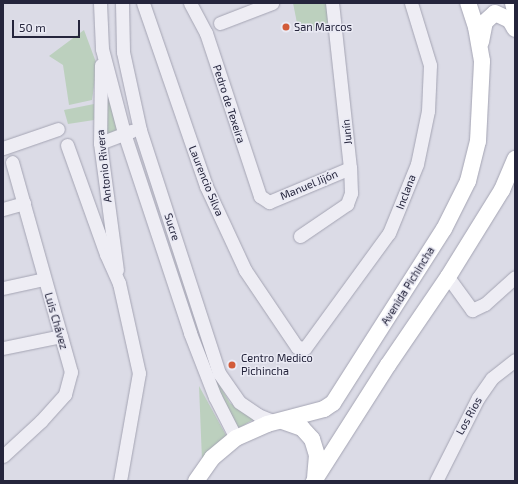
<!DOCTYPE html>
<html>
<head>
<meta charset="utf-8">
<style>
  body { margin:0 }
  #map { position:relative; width:518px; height:484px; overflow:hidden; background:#dbdbe6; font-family:"Exo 2",sans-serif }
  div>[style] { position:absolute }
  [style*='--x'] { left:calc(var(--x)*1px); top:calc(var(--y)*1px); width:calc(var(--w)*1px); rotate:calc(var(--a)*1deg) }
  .green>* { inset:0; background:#bcd0be }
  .roads { filter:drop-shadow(0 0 1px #a4a4b3) drop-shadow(0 0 1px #a4a4b3) }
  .minor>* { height:13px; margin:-6.5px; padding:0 6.5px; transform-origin:6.5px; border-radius:6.5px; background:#eeedf4 }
  .major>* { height:16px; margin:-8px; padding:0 8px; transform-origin:8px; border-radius:8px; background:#fff }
  .dots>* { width:11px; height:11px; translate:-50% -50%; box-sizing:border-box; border:2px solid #eaeaf4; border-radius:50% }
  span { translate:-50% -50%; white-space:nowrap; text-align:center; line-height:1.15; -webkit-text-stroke:3px #eaeaf4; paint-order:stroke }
  .poi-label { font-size:11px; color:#25253c }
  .left { translate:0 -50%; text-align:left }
  .street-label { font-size:11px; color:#25253c }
  .frame { position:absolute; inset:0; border:4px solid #25253c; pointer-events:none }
  .scale { position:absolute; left:12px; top:20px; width:68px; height:18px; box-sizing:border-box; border:2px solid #25253c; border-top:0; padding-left:5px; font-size:12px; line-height:14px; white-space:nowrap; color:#25253c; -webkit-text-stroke:3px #eaeaf4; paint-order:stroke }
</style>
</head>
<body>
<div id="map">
  <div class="green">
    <div style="clip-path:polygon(293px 3px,328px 3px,331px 27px,299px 33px)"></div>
    <div style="clip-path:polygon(84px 30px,97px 65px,92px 100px,69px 105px,63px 65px,49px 56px)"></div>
    <div style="clip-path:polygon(105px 80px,117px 130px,107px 134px)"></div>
    <div style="clip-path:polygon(94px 104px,94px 120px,68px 124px,64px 110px)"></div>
    <div style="clip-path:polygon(215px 382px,218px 382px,230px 403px,254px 419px,239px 428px,237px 426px)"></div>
    <div style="clip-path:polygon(199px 386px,227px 437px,202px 460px)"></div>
  </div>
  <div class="roads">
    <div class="minor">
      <div style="--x:100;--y:3;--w:46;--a:87.5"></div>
      <div style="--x:102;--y:49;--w:87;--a:75.3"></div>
      <div style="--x:124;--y:133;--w:211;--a:71.7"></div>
      <div style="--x:190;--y:333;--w:69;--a:68.7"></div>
      <div style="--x:215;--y:397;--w:46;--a:62.9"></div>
      <div style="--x:122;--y:3;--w:49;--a:88.8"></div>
      <div style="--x:123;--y:52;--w:80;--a:77.7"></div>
      <div style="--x:140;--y:130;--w:256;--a:72"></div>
      <div style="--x:219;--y:373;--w:35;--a:55"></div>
      <div style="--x:239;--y:402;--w:23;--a:34"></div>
      <div style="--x:258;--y:415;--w:18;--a:22"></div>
      <div style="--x:143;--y:3;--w:194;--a:71"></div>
      <div style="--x:206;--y:186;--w:93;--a:65.1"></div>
      <div style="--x:245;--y:270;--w:93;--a:56"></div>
      <div style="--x:297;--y:347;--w:8;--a:7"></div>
      <div style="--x:305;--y:348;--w:142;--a:-53.9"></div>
      <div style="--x:389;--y:233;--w:74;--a:-67.9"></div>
      <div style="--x:417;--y:164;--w:54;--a:-78.3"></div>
      <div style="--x:428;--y:111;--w:46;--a:-87.5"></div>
      <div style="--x:430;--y:65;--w:65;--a:-107"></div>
      <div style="--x:190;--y:3;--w:34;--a:62"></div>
      <div style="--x:206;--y:33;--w:172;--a:71.7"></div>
      <div style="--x:260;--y:196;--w:11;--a:34"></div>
      <div style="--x:269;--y:202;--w:88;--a:-22.8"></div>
      <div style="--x:220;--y:23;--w:56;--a:-21"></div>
      <div style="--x:101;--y:65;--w:78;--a:90.7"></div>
      <div style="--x:100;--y:143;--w:128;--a:82.4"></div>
      <div style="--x:100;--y:143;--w:34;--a:-21"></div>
      <div style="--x:67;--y:145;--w:116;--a:70.3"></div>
      <div style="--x:106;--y:254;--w:32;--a:66"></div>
      <div style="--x:119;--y:283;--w:92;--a:77.5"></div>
      <div style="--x:139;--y:373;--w:110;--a:100"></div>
      <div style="--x:3;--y:148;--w:58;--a:-19.1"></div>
      <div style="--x:3;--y:209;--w:22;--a:-16"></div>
      <div style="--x:300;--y:236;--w:57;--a:-34.2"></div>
      <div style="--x:347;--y:204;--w:12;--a:-70"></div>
      <div style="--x:351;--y:193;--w:25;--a:-92"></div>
      <div style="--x:350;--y:168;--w:166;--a:-96.2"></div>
      <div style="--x:448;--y:277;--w:41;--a:54"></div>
      <div style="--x:472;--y:310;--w:14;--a:-25"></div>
      <div style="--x:485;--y:304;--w:40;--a:-42"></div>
      <div style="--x:3;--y:288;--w:42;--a:-12.4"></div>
      <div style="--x:3;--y:348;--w:59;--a:-11.7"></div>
      <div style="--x:3;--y:456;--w:52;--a:-42.6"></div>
      <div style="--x:41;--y:421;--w:36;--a:-48"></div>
      <div style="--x:65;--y:394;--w:23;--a:-75"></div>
      <div style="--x:71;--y:372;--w:218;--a:-105.7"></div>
      <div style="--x:436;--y:481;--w:93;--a:-63.2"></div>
      <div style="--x:478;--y:398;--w:24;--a:-55"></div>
      <div style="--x:492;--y:378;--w:29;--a:-38"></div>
    </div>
    <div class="major">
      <div style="--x:513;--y:3;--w:8;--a:76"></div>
      <div style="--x:481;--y:42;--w:20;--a:-79"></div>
      <div style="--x:485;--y:22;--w:13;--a:-42"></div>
      <div style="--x:495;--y:13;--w:17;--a:25"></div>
      <div style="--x:510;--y:20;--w:10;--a:61"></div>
      <div style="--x:282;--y:421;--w:21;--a:19"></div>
      <div style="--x:302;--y:428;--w:15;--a:48"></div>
      <div style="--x:312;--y:439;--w:17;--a:73"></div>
      <div style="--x:317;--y:455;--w:21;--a:95"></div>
      <div style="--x:196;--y:481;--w:28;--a:-55"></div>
      <div style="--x:212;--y:458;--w:31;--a:-40"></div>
      <div style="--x:236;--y:438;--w:34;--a:-24"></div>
      <div style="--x:267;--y:424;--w:59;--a:-14.7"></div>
      <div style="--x:324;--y:409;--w:11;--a:-34"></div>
      <div style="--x:333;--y:403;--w:206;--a:-57.5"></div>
      <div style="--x:444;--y:229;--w:54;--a:-63.4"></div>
      <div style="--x:468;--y:181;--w:41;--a:-76"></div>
      <div style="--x:478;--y:141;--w:80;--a:-87.1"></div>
      <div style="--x:482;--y:61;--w:35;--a:-100"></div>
      <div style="--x:476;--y:27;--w:25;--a:-108"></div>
      <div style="--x:314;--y:481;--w:138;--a:-57.5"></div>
      <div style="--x:388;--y:365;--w:107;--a:-55.7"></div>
      <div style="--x:448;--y:277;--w:102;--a:-58.2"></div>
      <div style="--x:502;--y:190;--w:34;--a:-67"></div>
    </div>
  </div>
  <div class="dots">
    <div style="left:286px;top:27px;background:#d25b39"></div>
    <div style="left:232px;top:365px;background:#d25b39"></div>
  </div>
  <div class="poi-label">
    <span class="left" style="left:294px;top:27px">San Marcos</span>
    <span class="left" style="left:241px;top:365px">Centro Medico<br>Pichincha</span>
  </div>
  <div class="street-label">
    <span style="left:229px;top:104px;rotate:72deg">Pedro de Texeira</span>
    <span style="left:347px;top:132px;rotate:-96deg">Junín</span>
    <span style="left:104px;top:166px;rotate:-96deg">Antonio Rivera</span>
    <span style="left:206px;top:181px;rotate:68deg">Laurencio Silva</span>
    <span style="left:309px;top:185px;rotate:-23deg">Manuel Jijón</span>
    <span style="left:406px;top:192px;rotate:-69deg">Inclana</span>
    <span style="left:172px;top:227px;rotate:72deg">Sucre</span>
    <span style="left:408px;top:286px;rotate:-58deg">Avenida Pichincha</span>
    <span style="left:56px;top:321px;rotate:74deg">Luis Chávez</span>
    <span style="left:469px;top:416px;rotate:-61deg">Los Rios</span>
  </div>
  <div class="frame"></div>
  <div class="scale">50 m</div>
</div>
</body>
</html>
